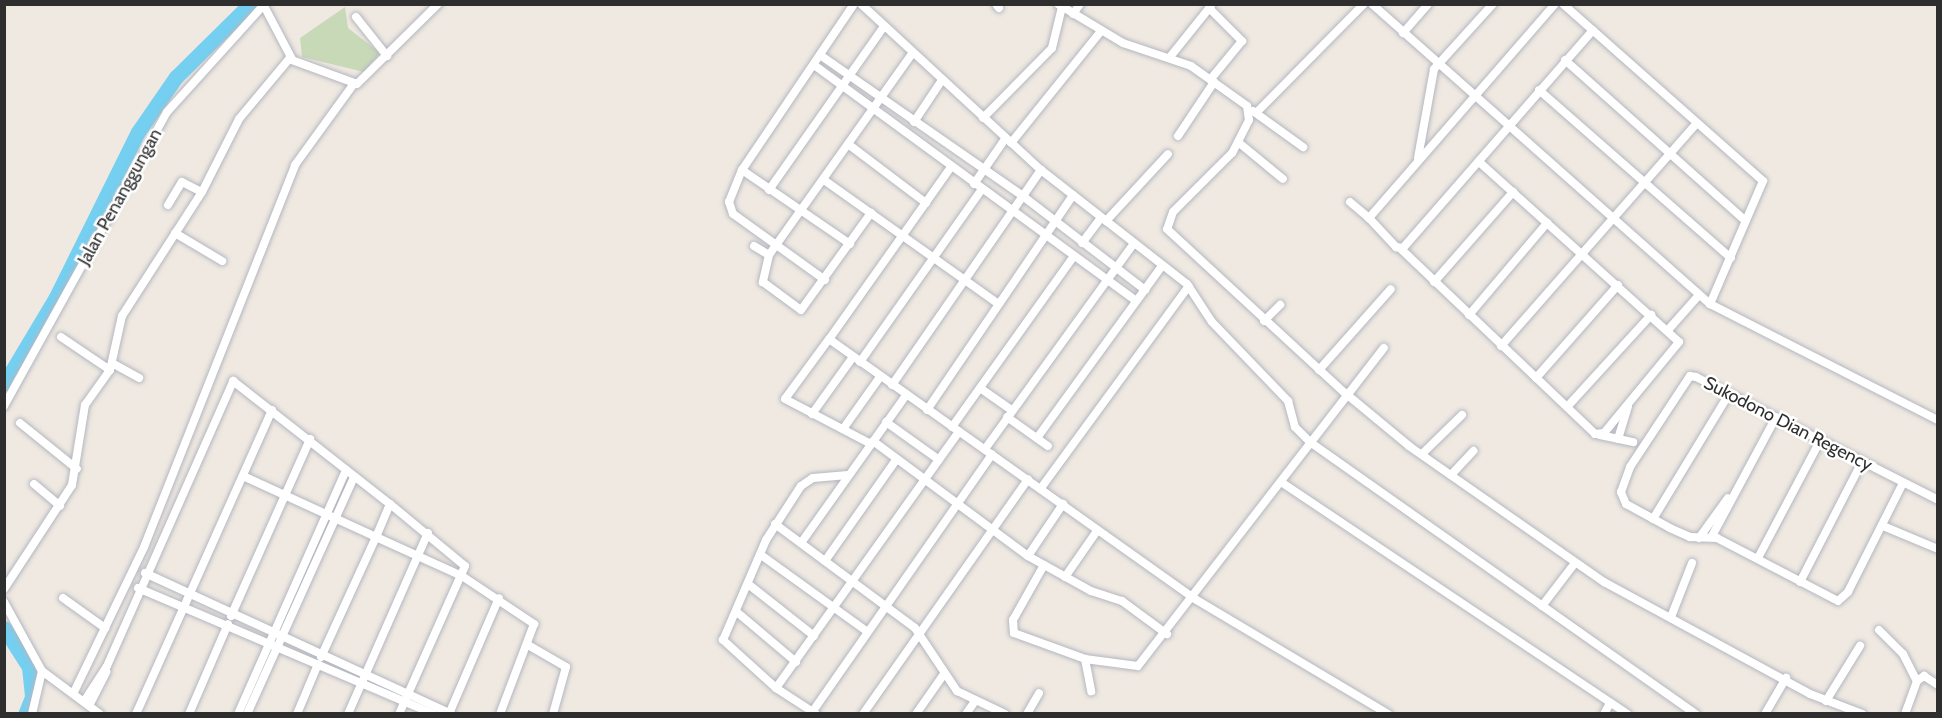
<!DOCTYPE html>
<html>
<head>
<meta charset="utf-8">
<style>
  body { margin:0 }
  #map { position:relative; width:1942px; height:718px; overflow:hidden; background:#efe9e1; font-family:Cabin,sans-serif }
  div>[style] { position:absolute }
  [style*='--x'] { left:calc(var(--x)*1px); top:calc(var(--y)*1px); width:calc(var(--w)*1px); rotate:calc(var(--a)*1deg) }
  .cemetery>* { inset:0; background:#c8d9b8 }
  .river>* { height:15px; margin:-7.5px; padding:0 7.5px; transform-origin:7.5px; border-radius:7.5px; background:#75cff0 }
  .roads { filter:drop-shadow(0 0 2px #b4b7c1) drop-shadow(0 0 2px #b4b7c1) }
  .minor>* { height:8px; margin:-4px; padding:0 4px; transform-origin:4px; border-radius:4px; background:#fff }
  span { translate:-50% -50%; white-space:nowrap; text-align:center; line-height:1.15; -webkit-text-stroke:5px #fff; paint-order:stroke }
  .street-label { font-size:18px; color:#2e2e2e }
  .frame { position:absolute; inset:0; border:6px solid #2e2e2e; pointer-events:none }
</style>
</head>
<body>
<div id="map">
  <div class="cemetery">
    <div style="clip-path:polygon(345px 7px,348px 28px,380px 53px,364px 72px,302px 57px,300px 38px)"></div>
  </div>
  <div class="river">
    <div style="--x:4;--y:384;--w:101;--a:-59.1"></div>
    <div style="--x:56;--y:297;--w:184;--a:-63.6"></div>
    <div style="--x:138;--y:132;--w:67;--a:-55.4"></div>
    <div style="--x:176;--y:77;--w:104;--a:-44.6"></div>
    <div style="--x:4;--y:628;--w:46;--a:57.3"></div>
    <div style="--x:29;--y:667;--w:30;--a:84"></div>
    <div style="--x:32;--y:697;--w:18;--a:112"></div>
  </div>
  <div class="roads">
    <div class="minor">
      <div style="--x:263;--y:4;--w:62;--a:62.2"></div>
      <div style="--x:861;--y:4;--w:245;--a:42.7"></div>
      <div style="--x:1041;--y:170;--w:185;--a:38"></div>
      <div style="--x:1187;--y:284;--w:45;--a:56.7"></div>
      <div style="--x:1212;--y:322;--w:110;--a:46.1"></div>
      <div style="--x:1288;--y:401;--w:27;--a:75"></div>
      <div style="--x:1295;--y:427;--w:21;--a:45"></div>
      <div style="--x:1310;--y:442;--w:472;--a:35.2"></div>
      <div style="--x:996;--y:4;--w:5;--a:53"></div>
      <div style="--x:1058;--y:4;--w:76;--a:31"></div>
      <div style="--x:1123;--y:43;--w:72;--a:18.7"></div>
      <div style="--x:1191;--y:66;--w:69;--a:35.5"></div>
      <div style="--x:1247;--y:106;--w:14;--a:82"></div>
      <div style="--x:1249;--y:120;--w:37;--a:117"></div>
      <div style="--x:1232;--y:153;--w:83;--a:135"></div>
      <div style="--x:1173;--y:212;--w:18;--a:109"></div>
      <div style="--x:1167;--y:229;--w:242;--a:42.7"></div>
      <div style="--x:1345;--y:393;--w:83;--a:39.6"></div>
      <div style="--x:1409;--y:446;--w:238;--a:34.9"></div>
      <div style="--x:1604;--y:582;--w:234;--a:28.5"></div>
      <div style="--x:1810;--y:694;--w:56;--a:21"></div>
      <div style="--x:1372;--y:4;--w:452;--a:41.6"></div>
      <div style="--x:1710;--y:304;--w:256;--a:27"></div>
      <div style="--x:1555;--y:4;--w:284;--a:131"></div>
      <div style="--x:1369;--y:218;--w:40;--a:47"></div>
      <div style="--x:1396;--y:247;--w:7;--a:8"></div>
      <div style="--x:1403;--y:248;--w:289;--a:-48.9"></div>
      <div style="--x:1563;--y:4;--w:267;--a:41.5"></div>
      <div style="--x:1763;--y:181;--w:134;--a:113.3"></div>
      <div style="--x:1209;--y:8;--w:47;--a:45"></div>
      <div style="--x:1242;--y:41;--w:50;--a:129.4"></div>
      <div style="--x:1073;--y:14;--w:12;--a:-55"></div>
      <div style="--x:356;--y:17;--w:50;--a:51.5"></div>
      <div style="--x:1403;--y:33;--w:38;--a:-49"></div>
      <div style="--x:820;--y:55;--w:249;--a:34.8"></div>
      <div style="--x:1024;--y:197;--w:153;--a:37.5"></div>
      <div style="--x:1170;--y:57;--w:65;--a:-51.2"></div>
      <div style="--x:1565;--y:60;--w:242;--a:41.7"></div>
      <div style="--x:814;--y:65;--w:399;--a:36.2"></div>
      <div style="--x:1539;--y:90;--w:255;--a:41.2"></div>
      <div style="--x:1253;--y:111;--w:62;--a:35.8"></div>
      <div style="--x:1258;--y:111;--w:151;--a:-45.3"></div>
      <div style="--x:983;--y:118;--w:98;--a:-45.4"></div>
      <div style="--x:1052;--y:48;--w:42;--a:-76.3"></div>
      <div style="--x:914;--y:122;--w:50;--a:-56.3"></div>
      <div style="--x:1178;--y:136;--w:65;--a:-56.3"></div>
      <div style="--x:1238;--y:142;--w:58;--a:39.4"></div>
      <div style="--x:1011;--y:143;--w:144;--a:-51.2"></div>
      <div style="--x:848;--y:144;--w:98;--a:37.1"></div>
      <div style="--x:1418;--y:158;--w:90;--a:-79.8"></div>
      <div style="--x:1434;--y:69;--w:88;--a:-47.8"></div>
      <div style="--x:951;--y:167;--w:211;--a:125.3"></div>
      <div style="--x:829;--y:339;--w:449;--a:35.4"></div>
      <div style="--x:1195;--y:599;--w:225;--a:30.8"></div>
      <div style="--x:742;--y:170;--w:131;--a:34.4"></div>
      <div style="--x:824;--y:180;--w:212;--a:35.4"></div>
      <div style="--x:974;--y:184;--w:55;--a:-55.4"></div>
      <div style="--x:769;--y:190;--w:198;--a:-54.9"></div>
      <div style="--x:1350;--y:202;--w:25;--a:40"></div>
      <div style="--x:168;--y:205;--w:27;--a:-59"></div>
      <div style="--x:182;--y:182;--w:22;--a:27"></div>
      <div style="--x:1106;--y:221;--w:91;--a:-47.2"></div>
      <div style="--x:175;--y:233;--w:55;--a:30.8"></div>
      <div style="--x:1082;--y:243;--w:31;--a:-53"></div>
      <div style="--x:754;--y:246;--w:17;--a:31"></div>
      <div style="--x:769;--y:255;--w:28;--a:103"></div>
      <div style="--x:763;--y:282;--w:47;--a:36.4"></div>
      <div style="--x:801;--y:310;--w:120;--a:-54.2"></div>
      <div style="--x:1401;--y:249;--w:268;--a:43.6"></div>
      <div style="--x:1595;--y:434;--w:9;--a:-6"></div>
      <div style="--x:1604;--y:433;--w:118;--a:-50.5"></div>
      <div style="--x:1679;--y:342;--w:270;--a:-138"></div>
      <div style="--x:769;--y:255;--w:247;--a:-54.6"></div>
      <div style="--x:825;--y:280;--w:113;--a:-144.3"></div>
      <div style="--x:733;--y:214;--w:13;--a:-108"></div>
      <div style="--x:729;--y:202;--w:35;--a:-68"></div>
      <div style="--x:742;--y:170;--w:200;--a:-56"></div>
      <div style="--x:1434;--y:282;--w:120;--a:-48.7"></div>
      <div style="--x:1469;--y:315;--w:121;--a:-49.7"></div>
      <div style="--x:1264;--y:321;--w:23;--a:-45"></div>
      <div style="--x:1668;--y:330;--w:47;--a:-48.5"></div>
      <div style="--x:61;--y:337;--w:59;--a:34"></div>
      <div style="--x:829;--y:339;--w:74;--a:126.3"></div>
      <div style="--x:785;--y:399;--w:97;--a:27.6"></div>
      <div style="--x:1501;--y:346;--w:294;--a:-48.7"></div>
      <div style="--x:860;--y:362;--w:212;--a:-54.8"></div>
      <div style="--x:112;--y:363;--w:31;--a:29"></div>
      <div style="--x:1319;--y:370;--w:108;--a:-48.4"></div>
      <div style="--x:1536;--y:378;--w:124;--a:-48.6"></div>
      <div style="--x:892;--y:385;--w:262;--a:-55.3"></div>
      <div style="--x:980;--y:388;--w:39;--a:35"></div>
      <div style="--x:4;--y:406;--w:336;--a:-61"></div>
      <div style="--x:167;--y:112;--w:142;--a:-47.9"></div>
      <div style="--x:1567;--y:407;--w:125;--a:-47.6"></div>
      <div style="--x:927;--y:410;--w:260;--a:-55.8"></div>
      <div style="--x:812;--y:414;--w:70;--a:-54.3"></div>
      <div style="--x:1007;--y:417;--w:50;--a:35.3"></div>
      <div style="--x:886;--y:422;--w:65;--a:35.6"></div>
      <div style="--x:20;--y:423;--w:73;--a:38.9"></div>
      <div style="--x:952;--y:427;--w:210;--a:-54.5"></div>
      <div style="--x:843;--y:429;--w:64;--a:-54.6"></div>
      <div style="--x:1600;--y:435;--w:34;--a:12"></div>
      <div style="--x:1037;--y:438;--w:213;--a:-54"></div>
      <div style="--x:1618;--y:439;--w:34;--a:-73"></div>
      <div style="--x:873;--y:441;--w:193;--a:36.6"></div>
      <div style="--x:1028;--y:556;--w:72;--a:29.1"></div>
      <div style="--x:1091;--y:591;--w:33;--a:18"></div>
      <div style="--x:1122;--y:601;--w:56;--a:36.3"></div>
      <div style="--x:985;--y:449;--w:254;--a:-54.1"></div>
      <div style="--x:1422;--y:454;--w:56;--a:-44.3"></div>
      <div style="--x:1451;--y:475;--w:33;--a:-47"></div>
      <div style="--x:243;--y:476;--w:146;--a:24.6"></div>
      <div style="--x:376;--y:537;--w:132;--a:114.6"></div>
      <div style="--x:1281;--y:482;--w:417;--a:33.8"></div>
      <div style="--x:1903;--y:483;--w:122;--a:116.8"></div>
      <div style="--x:1848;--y:592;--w:13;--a:138"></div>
      <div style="--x:1838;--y:601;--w:136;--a:-152.5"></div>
      <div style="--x:1717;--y:538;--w:27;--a:-178"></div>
      <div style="--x:1690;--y:537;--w:22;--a:-156"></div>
      <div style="--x:1670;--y:528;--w:50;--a:-151.4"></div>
      <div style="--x:1626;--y:504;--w:13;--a:-113"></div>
      <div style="--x:1621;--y:492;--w:27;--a:-70"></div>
      <div style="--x:1630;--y:467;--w:109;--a:-56.6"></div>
      <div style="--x:1690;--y:376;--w:6;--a:9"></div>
      <div style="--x:1696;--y:377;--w:271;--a:26.9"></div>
      <div style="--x:34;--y:484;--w:34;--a:40"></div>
      <div style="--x:1041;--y:488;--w:250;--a:-53.8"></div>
      <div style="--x:390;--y:504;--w:97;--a:39.6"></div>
      <div style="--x:465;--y:566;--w:162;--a:114"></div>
      <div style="--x:1653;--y:519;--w:146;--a:-58.7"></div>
      <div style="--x:775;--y:524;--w:174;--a:36.6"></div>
      <div style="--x:915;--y:628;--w:76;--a:56.3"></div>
      <div style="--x:957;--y:691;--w:53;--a:25.6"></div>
      <div style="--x:1883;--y:526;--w:60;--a:22.7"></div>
      <div style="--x:1712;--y:536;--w:135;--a:-61.7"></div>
      <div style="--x:1699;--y:538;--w:49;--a:-54.1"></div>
      <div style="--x:801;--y:543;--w:181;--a:-54.6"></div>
      <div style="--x:761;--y:555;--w:128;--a:35.8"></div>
      <div style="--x:1028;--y:556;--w:63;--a:-56.1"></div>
      <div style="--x:1758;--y:558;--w:132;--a:-62.1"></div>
      <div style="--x:825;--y:561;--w:123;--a:-54.9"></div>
      <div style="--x:1044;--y:565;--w:63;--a:119.4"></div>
      <div style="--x:1013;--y:620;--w:13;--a:86"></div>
      <div style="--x:1014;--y:633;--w:76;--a:20.1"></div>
      <div style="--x:1085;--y:659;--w:53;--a:7.5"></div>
      <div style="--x:1138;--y:666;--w:402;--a:-52.3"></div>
      <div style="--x:145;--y:573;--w:337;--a:24.7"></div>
      <div style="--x:1065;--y:577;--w:56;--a:-55.2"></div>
      <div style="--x:1800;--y:582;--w:135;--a:-62.7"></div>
      <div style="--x:748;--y:584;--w:84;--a:38.2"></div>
      <div style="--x:138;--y:588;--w:321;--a:23.1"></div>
      <div style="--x:4;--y:589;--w:124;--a:-56.8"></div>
      <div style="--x:72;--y:485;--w:81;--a:-80.8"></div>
      <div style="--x:85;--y:405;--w:43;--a:-54.5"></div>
      <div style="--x:110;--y:370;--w:55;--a:-77.5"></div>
      <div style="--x:122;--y:316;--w:148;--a:-57.2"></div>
      <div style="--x:202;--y:192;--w:82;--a:-63.1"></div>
      <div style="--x:239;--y:119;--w:78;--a:-50.2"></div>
      <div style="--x:289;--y:59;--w:72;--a:20.2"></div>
      <div style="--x:357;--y:84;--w:114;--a:-44.6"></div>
      <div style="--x:63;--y:598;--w:52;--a:35.5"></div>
      <div style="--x:4;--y:602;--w:79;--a:61.2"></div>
      <div style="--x:42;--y:671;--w:72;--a:36.6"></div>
      <div style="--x:1542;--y:606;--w:54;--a:-52.5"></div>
      <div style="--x:738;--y:613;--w:76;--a:40.2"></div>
      <div style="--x:231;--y:616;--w:194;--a:-65.9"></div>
      <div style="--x:1671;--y:617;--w:58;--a:-68.7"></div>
      <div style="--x:1879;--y:630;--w:34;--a:45"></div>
      <div style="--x:1903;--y:654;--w:30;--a:63"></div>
      <div style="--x:1917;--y:681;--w:35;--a:110"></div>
      <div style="--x:528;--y:645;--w:44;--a:30.1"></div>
      <div style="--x:566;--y:667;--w:49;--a:105.5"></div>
      <div style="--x:1085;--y:659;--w:33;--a:79"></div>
      <div style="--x:1917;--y:681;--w:9;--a:-36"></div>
      <div style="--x:1924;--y:676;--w:17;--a:33"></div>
      <div style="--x:776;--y:688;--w:72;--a:-137.8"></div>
      <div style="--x:723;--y:640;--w:109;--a:-66.7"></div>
      <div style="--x:766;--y:540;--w:64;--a:-57.1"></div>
      <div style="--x:801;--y:486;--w:14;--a:-34"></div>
      <div style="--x:813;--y:478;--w:35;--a:-5"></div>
      <div style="--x:74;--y:692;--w:161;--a:-64.2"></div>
      <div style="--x:144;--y:547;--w:411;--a:-68.4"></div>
      <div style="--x:295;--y:165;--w:99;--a:-54.1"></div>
      <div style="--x:85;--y:700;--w:40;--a:-57.1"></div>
      <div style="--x:107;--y:666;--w:312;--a:-66.1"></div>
      <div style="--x:233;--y:381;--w:199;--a:38.1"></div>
      <div style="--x:390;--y:504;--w:36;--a:113"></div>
      <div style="--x:376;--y:537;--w:94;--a:24.4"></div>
      <div style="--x:462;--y:576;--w:87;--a:33.7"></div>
      <div style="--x:534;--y:624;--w:96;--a:110.7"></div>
      <div style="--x:1826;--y:701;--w:65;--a:-58.3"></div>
      <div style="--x:90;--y:704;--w:36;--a:-63"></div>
      <div style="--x:813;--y:711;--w:313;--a:-55.1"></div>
      <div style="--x:32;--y:714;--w:44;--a:-76.9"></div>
      <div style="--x:136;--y:714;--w:333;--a:-65.9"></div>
      <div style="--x:189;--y:714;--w:98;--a:-66.6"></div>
      <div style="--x:238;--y:714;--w:267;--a:-66.1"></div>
      <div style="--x:247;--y:714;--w:260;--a:-65.7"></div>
      <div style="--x:297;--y:714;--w:54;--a:-67.2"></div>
      <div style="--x:348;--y:714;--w:198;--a:-66.2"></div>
      <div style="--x:449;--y:714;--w:126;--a:-66.7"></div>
      <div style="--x:816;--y:714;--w:48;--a:-147"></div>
      <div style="--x:776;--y:688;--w:315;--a:-54.5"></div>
      <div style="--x:863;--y:714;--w:287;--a:-54.9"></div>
      <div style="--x:916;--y:714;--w:49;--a:-55"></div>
      <div style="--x:966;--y:714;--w:16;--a:-55"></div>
      <div style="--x:1027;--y:714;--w:24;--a:-60"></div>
      <div style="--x:1604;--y:714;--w:13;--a:-61"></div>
      <div style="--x:1765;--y:714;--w:42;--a:-59.7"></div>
    </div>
  </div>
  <div class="street-label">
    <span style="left:120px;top:197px;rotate:-61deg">Jalan Penanggungan</span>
    <span style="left:1788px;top:424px;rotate:27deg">Sukodono Dian Regency</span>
  </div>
  <div class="frame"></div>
</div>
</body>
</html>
